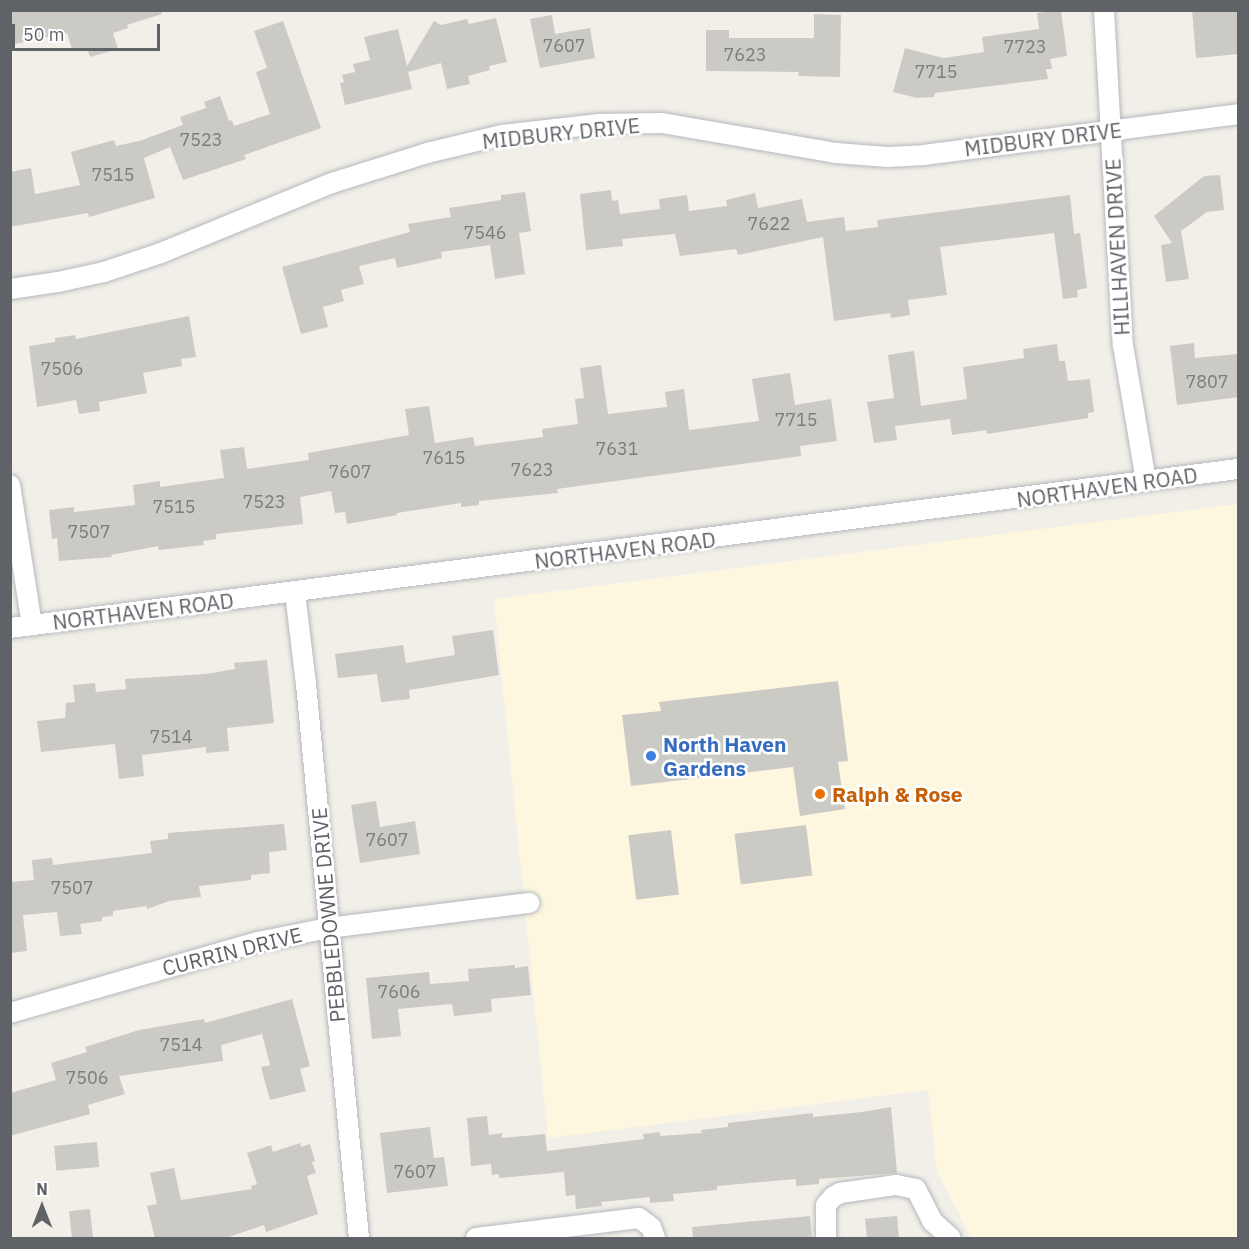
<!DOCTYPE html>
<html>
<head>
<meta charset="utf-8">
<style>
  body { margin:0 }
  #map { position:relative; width:1249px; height:1249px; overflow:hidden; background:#f1efe8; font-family:"IBM Plex Sans",sans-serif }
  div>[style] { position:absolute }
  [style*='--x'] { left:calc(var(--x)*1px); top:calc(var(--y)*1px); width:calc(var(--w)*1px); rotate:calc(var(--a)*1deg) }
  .commercial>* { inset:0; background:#fef7e0 }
  .building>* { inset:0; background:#cccac5; transform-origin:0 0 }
  .roads { filter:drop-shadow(0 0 2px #b5b8bc) drop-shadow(0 0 2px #b5b8bc) }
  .minor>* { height:20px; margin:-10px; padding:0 10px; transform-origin:10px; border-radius:10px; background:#fff }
  .dots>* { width:16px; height:16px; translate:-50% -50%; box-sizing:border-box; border:3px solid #fff; border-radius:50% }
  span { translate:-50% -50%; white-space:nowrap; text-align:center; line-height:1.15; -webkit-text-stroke:5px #fff; paint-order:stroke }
  .number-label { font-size:18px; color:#7a7d7f }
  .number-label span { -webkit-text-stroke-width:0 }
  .street-label { font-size:21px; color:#5f6368 }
  .shop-label { font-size:21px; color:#366cbe; font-weight:700 }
  .left { translate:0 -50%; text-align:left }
  .food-label { font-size:21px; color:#c56008; font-weight:700 }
  .frame { position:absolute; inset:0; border:12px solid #5f6368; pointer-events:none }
  .north { position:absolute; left:12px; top:1177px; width:60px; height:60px; -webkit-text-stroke:4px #fff; paint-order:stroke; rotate:0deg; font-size:16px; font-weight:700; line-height:24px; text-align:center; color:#5f6368 }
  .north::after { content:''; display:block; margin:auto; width:21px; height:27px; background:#5f6368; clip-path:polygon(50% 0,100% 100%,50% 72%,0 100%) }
  .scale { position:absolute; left:12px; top:24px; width:148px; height:27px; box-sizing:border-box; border:3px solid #5f6368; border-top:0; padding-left:8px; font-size:18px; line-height:21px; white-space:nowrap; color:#5f6368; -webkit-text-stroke:4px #fff; paint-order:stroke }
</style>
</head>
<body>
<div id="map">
  <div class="commercial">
    <div style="clip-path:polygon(1238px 504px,1238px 1238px,971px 1238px,937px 1171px,928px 1090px,548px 1138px,494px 599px)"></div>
  </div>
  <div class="building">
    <div style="clip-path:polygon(10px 10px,161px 10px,162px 14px,127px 25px,128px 28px,113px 33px,118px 49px,90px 57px,87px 48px,72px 49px,67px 33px,10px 45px)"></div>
    <div style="clip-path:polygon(1061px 10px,1067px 56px,1050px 59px,1052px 69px,1046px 69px,1048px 79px,935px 93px,934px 97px,917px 98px,893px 92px,905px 48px,943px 58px,984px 52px,982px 37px,1039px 29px,1037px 13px)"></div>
    <div style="clip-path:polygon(1192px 10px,1239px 10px,1239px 54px,1196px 58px)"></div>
    <div style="clip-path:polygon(814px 14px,841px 15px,840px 77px,798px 76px,799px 72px,706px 71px,706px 30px,729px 30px,729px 38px,814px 38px)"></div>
    <div style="clip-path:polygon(552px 15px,555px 34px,590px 28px,595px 58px,540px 68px,530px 19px)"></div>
    <div style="clip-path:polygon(496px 18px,507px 62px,489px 66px,490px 70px,468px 76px,470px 84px,447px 89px,441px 63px,408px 72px,412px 89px,345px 105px,340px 83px,344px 82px,342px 75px,355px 72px,353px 64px,370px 60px,364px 37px,398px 29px,407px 66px,434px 21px,441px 25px,467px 19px,469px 24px)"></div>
    <div style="clip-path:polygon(283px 21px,321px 128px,244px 155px,246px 159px,183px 180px,170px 147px,144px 158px,155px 198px,89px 217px,88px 213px,10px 227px,10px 172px,31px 168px,35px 194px,80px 185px,71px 152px,114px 140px,116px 146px,139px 141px,183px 125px,180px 117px,206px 108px,204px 102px,220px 96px,229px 121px,232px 120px,234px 126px,270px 114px,256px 72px,267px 68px,254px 31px)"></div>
    <div style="clip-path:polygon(1220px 175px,1224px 210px,1207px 212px,1181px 231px,1189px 279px,1166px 282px,1161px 245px,1172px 243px,1154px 216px,1204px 176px)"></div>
    <div style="clip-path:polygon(611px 190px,612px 201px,618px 200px,620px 214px,660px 209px,659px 199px,687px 195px,689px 211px,727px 206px,726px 200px,755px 193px,758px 208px,802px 199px,807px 222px,844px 217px,846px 231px,878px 227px,877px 220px,1070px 195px,1074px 234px,1080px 233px,1087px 288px,1077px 290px,1078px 297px,1063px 299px,1054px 233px,1005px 239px,940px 247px,947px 295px,908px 300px,910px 315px,891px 318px,890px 313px,834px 321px,823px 237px,738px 255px,736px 249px,680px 256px,675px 234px,622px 239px,623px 246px,586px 250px,580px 194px)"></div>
    <div style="clip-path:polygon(525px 192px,531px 231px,519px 233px,525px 274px,495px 279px,490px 245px,441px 252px,442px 258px,397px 268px,395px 258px,359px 266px,364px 284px,341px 290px,344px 301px,323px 307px,328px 327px,301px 334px,282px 267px,410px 232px,408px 224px,451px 217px,449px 208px,501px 200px,501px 195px)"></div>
    <div style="clip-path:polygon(189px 316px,196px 357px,181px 359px,182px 366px,143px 373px,147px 393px,99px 402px,100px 411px,79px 414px,76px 400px,37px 407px,29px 346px,55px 342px,55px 338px,75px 335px,76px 339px)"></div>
    <div style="clip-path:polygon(1194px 343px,1195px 358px,1237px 354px,1239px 397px,1177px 405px,1170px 346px)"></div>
    <div style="clip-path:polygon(1057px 344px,1059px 361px,1065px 361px,1068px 381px,1090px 379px,1094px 412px,1088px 413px,1088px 418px,987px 434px,986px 430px,952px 435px,950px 419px,895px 426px,897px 440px,874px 443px,867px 402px,894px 398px,888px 355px,914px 351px,921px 406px,967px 399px,963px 367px,1024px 358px,1023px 349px)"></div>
    <div style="clip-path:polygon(601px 365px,608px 414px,667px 407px,665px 392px,684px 389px,689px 430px,759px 421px,752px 379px,790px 373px,795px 405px,831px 399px,837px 441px,800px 446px,801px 456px,571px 487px,557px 489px,558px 493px,479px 501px,479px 505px,461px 507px,461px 503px,397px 513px,397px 515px,347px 524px,345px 512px,335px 513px,331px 491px,300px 497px,303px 524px,216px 534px,216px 539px,203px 541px,204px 545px,159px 550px,158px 546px,111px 555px,112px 557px,59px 561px,57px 538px,52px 539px,49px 510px,74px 507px,74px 512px,135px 505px,133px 485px,160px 481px,160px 487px,224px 478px,220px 450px,244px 447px,247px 469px,309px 460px,308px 453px,409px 435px,405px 409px,429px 406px,435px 443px,473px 437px,475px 446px,543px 437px,542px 429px,578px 424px,575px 399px,584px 398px,580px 368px)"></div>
    <div style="clip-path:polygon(493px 630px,499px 675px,409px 690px,410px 699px,381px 702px,377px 674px,338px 678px,335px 654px,403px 645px,406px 663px,455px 655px,452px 636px)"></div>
    <div style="clip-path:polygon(267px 660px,274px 723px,227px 728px,229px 751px,206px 753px,206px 747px,142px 755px,144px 776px,119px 779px,115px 744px,41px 752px,37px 721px,65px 718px,66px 703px,75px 702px,73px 685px,95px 683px,96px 692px,126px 689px,125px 679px,206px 674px,235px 669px,234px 663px)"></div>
    <div style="clip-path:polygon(838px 681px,848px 761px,838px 762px,845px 809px,800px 816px,793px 767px,631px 786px,622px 715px,661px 711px,659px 702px)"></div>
    <div style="clip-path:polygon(376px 801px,380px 827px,415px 821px,420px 854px,360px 863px,351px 805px)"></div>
    <div style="clip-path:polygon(284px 824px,287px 850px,269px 852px,270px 873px,251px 875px,251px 880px,199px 886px,201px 897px,169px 901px,147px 909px,147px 906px,113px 911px,113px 916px,102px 917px,102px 921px,80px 924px,82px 934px,60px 936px,57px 912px,23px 915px,27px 951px,10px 953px,10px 882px,34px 880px,32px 860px,52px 858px,53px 865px,152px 853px,150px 841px,168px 839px,168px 833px)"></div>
    <div style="left:806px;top:825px;width:51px;height:72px;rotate:83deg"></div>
    <div style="left:671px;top:830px;width:65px;height:43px;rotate:83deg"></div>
    <div style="clip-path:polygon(515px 965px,515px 968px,528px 966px,531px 995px,491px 999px,492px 1012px,454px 1016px,452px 1004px,398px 1009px,401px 1036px,372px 1039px,366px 978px,429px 972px,430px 984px,469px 981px,468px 969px)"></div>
    <div style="clip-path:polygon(292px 999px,310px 1066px,300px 1069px,306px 1091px,270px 1100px,261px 1067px,270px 1065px,262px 1034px,221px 1045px,223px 1061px,119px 1076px,125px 1094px,88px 1105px,90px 1114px,10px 1136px,10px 1093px,56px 1080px,51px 1063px,87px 1052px,85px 1047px,139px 1030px,204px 1019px,205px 1023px)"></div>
    <div style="clip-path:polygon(891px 1107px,897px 1173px,819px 1179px,819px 1184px,796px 1186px,796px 1179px,717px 1186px,717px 1190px,673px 1194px,674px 1201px,650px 1203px,650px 1197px,601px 1202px,602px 1206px,576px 1209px,575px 1195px,566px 1196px,564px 1172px,499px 1178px,499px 1174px,492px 1175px,491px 1164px,471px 1166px,467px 1118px,487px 1116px,489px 1135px,502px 1133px,502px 1138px,545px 1134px,547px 1151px,644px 1139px,643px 1134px,660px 1132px,660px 1136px,702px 1133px,701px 1130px,728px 1127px,728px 1123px,813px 1113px,813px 1117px,862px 1112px)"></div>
    <div style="clip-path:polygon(430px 1127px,434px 1158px,444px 1157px,448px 1186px,387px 1193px,380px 1133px)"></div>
    <div style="left:97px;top:1142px;width:25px;height:43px;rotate:85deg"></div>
    <div style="clip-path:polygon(300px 1143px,301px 1147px,310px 1144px,315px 1161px,312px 1162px,316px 1173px,307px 1176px,318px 1214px,266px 1232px,264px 1225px,223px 1239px,155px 1239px,147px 1206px,157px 1204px,150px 1173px,174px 1168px,181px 1200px,252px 1189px,251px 1186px,257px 1184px,247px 1153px,271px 1145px,273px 1152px)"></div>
    <div style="left:90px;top:1209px;width:30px;height:21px;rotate:84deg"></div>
    <div style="clip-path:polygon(810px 1216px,812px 1239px,693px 1239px,692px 1227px)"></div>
    <div style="left:897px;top:1216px;width:23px;height:32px;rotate:85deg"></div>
  </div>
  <div class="roads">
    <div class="minor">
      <div style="--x:1104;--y:10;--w:336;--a:86.8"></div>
      <div style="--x:1123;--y:345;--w:138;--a:80.4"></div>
      <div style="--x:10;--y:289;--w:49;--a:-8.3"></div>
      <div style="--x:58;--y:282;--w:47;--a:-12.3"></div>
      <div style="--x:104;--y:272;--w:60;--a:-18.4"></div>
      <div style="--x:161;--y:253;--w:185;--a:-22.3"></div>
      <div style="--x:332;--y:183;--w:100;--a:-17.5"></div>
      <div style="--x:427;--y:153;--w:77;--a:-13.5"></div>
      <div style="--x:502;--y:135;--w:98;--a:-6.5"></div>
      <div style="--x:599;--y:124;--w:63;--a:-0.9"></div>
      <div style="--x:662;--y:123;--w:177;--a:9.8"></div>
      <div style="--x:836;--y:153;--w:52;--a:4.4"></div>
      <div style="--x:888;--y:157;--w:36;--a:-3"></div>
      <div style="--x:924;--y:155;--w:317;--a:-7.4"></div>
      <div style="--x:10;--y:485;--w:142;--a:81.1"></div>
      <div style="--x:295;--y:593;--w:92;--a:83.1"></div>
      <div style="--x:306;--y:684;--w:557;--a:84.54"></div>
      <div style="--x:10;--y:628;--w:1238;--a:-7.38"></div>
      <div style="--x:10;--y:1013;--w:258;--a:-16"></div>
      <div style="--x:258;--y:942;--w:71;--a:-11.3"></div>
      <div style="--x:328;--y:928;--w:203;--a:-7.1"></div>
      <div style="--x:476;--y:1238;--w:164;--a:-7"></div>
      <div style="--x:639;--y:1218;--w:15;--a:37"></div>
      <div style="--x:651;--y:1227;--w:12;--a:70"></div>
      <div style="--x:826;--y:1238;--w:33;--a:-90"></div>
      <div style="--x:826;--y:1205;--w:11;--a:-49"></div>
      <div style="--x:833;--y:1197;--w:8;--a:-30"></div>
      <div style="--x:840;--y:1193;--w:57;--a:-8.1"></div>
      <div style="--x:896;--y:1185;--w:20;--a:11"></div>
      <div style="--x:916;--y:1189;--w:36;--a:63"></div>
      <div style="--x:932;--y:1221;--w:25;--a:42"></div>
    </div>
  </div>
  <div class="dots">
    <div style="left:651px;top:756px;background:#3f7fe0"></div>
    <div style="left:820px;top:794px;background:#e8710a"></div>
  </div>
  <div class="number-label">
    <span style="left:564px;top:46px">7607</span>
    <span style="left:1025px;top:47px">7723</span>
    <span style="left:745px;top:55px">7623</span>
    <span style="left:936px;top:72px">7715</span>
    <span style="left:201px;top:140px">7523</span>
    <span style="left:113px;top:175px">7515</span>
    <span style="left:769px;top:224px">7622</span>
    <span style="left:485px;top:233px">7546</span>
    <span style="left:62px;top:369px">7506</span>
    <span style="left:1207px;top:382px">7807</span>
    <span style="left:796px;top:420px">7715</span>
    <span style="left:617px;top:449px">7631</span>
    <span style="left:444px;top:458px">7615</span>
    <span style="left:532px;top:470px">7623</span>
    <span style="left:350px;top:472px">7607</span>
    <span style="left:264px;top:502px">7523</span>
    <span style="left:174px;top:507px">7515</span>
    <span style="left:89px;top:532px">7507</span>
    <span style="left:171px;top:737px">7514</span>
    <span style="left:387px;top:840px">7607</span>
    <span style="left:72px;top:888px">7507</span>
    <span style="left:399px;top:992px">7606</span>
    <span style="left:181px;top:1045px">7514</span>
    <span style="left:87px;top:1078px">7506</span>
    <span style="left:415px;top:1172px">7607</span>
  </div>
  <div class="street-label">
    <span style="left:561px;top:133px;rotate:-6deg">MIDBURY DRIVE</span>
    <span style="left:1043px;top:139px;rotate:-7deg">MIDBURY DRIVE</span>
    <span style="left:1117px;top:247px;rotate:-93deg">HILLHAVEN DRIVE</span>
    <span style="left:1107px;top:487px;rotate:-8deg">NORTHAVEN ROAD</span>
    <span style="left:625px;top:550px;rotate:-7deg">NORTHAVEN ROAD</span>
    <span style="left:143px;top:611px;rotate:-7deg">NORTHAVEN ROAD</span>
    <span style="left:328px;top:915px;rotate:-95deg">PEBBLEDOWNE DRIVE</span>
    <span style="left:232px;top:951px;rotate:-14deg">CURRIN DRIVE</span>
  </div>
  <div class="shop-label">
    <span class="left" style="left:663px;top:756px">North Haven<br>Gardens</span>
  </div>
  <div class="food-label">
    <span class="left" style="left:832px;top:794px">Ralph &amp; Rose</span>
  </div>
  <div class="frame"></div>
  <div class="north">N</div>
  <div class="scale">50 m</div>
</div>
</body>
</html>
